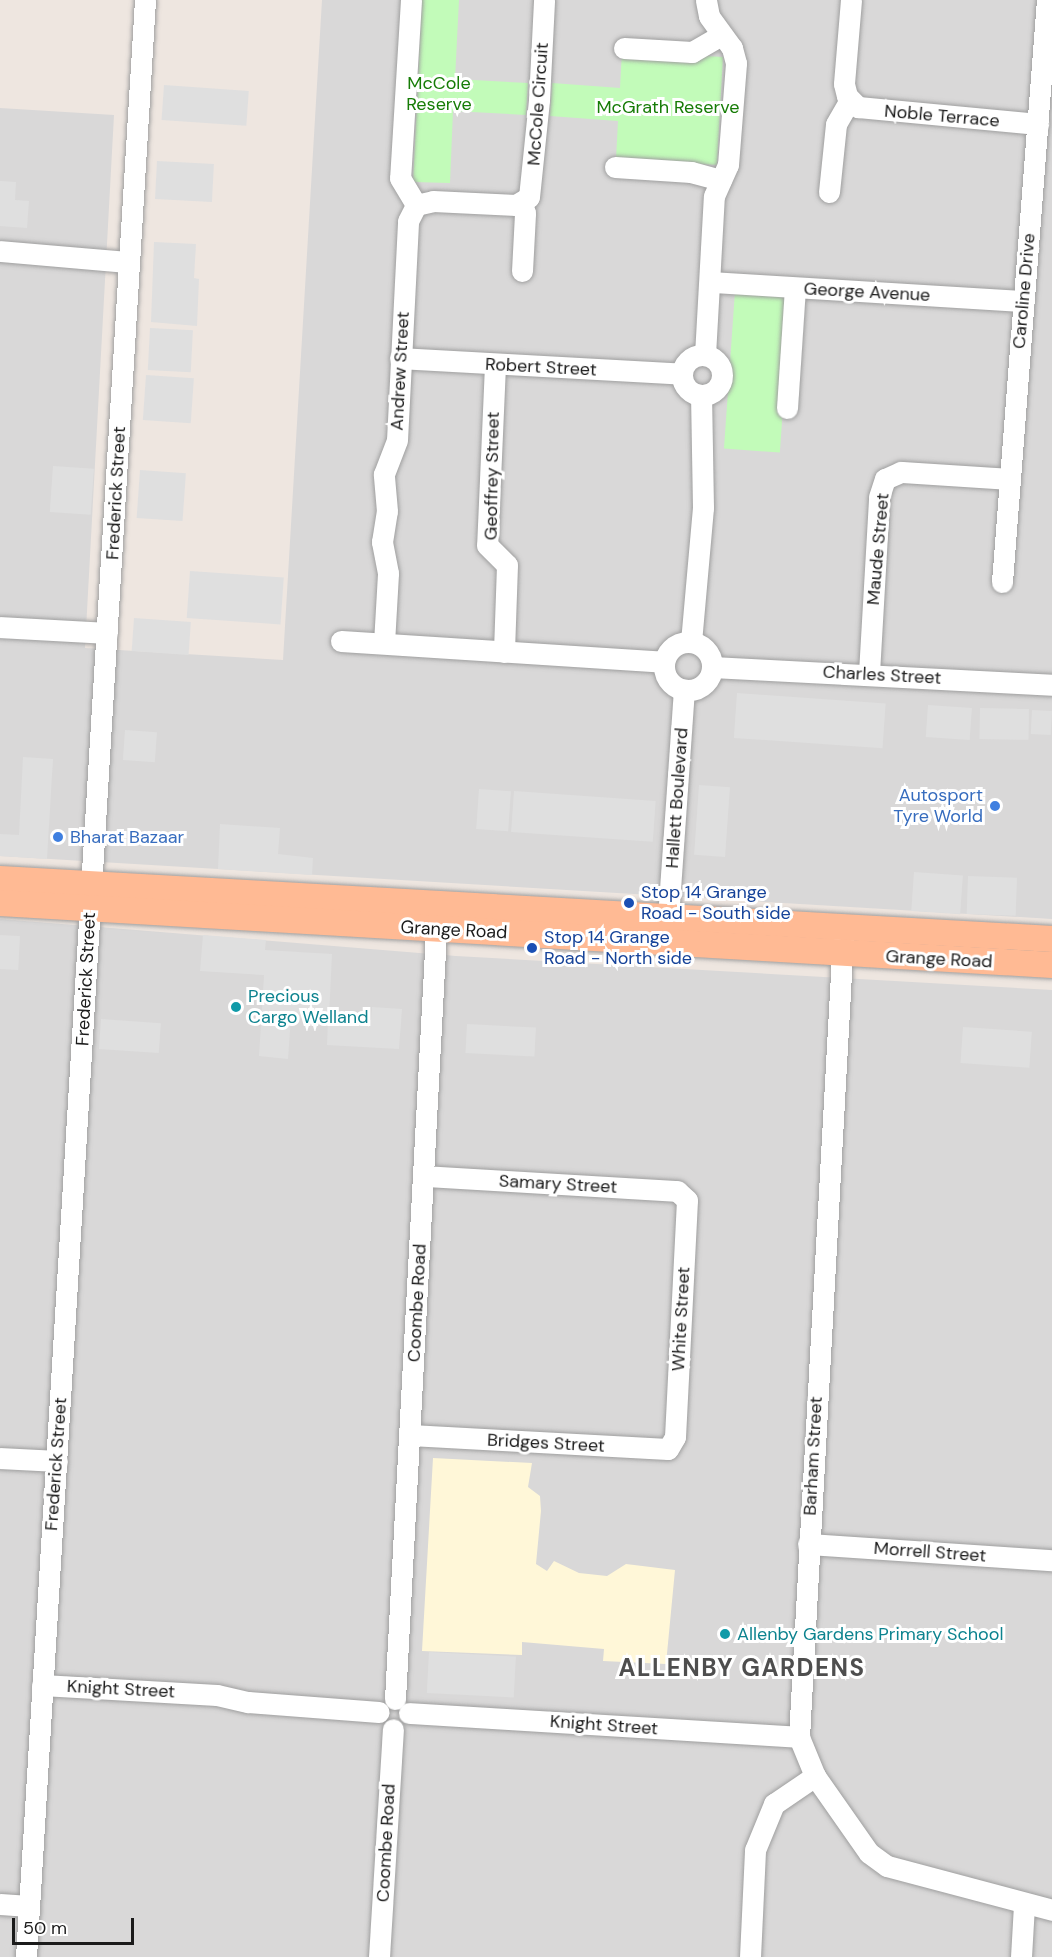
<!DOCTYPE html>
<html>
<head>
<meta charset="utf-8">
<style>
  body { margin:0 }
  #map { position:relative; width:1052px; height:1957px; overflow:hidden; background:#eee6e0; font-family:"DM Sans",sans-serif }
  div>[style] { position:absolute }
  [style*='--x'] { left:calc(var(--x)*1px); top:calc(var(--y)*1px); width:calc(var(--w)*1px); rotate:calc(var(--a)*1deg) }
  .residential>* { inset:0; background:#d9d8d8 }
  .education>* { inset:0; background:#fff7d8 }
  .park>* { inset:0; background:#c2fbb9; transform-origin:0 0 }
  .parking>* { inset:0; background:#dfdfdf; transform-origin:0 0 }
  .roads { filter:drop-shadow(0 0 2px #9f9f9f) drop-shadow(0 0 2px #9f9f9f) }
  .minor>* { height:21px; margin:-10.5px; padding:0 10.5px; transform-origin:10.5px; border-radius:10.5px; background:#fff }
  .minor>.ring { margin:-10.5px; padding:0; box-sizing:content-box; background:none; border:21px solid #fff; border-radius:50% }
  .major>* { height:26px; margin:-13px; padding:0 13px; transform-origin:13px; border-radius:13px; background:#ffba94 }
  .dots>* { width:16px; height:16px; translate:-50% -50%; box-sizing:border-box; border:3px solid #fff; border-radius:50% }
  span { translate:-50% -50%; white-space:nowrap; text-align:center; line-height:1.15; -webkit-text-stroke:6px #fff; paint-order:stroke }
  .park-label { font-size:18px; color:#167c06 }
  .street-label { font-size:18px; color:#1b1b1b }
  .shop-label { font-size:18px; color:#366cbe }
  .right { translate:-100% -50%; text-align:right }
  .left { translate:0 -50%; text-align:left }
  .transit-label { font-size:18px; color:#164399 }
  .culture-label { font-size:18px; color:#0d838f }
  .district-label { font-size:24px; color:#4e4e4e; font-weight:700; letter-spacing:1.5px }
  .scale { position:absolute; left:12px; top:1918px; width:122px; height:27px; box-sizing:border-box; border:3px solid #1b1b1b; border-top:0; padding-left:8px; font-size:18px; line-height:21px; white-space:nowrap; color:#1b1b1b; -webkit-text-stroke:4px #fff; paint-order:stroke }
</style>
</head>
<body>
<div id="map">
  <div class="residential">
    <div style="clip-path:polygon(322px 0,1052px 0,1052px 919px,0 856px,0 108px,114px 115px,85px 648px,283px 660px)"></div>
    <div style="clip-path:polygon(0 919px,456px 956px,1052px 990px,1052px 1957px,0 1957px)"></div>
  </div>
  <div class="education">
    <div style="clip-path:polygon(433px 1458px,532px 1463px,528px 1487px,540px 1496px,541px 1511px,536px 1564px,547px 1571px,554px 1561px,579px 1573px,607px 1576px,626px 1564px,675px 1570px,666px 1664px,603px 1661px,604px 1649px,522px 1642px,522px 1655px,422px 1651px)"></div>
  </div>
  <div class="park">
    <div style="clip-path:polygon(422px 0,459px 0,455px 79px,528px 83px,526px 115px,453px 111px,450px 183px,413px 182px)"></div>
    <div style="clip-path:polygon(622px 51px,723px 57px,717px 165px,616px 159px,618px 121px,550px 116px,552px 83px,620px 88px)"></div>
    <div style="left:735px;top:291px;width:56px;height:158px;rotate:4deg"></div>
  </div>
  <div class="parking">
    <div style="left:164px;top:85px;width:85px;height:35px;rotate:4deg"></div>
    <div style="left:157px;top:161px;width:57px;height:38px;rotate:3deg"></div>
    <div style="clip-path:polygon(0 181px,16px 182px,15px 200px,29px 201px,27px 228px,0 226px)"></div>
    <div style="clip-path:polygon(154px 242px,196px 244px,194px 278px,199px 279px,197px 326px,151px 322px)"></div>
    <div style="left:150px;top:328px;width:43px;height:42px;rotate:3deg"></div>
    <div style="left:146px;top:375px;width:48px;height:45px;rotate:4deg"></div>
    <div style="left:53px;top:466px;width:41px;height:46px;rotate:4deg"></div>
    <div style="left:140px;top:470px;width:46px;height:48px;rotate:4deg"></div>
    <div style="left:190px;top:571px;width:94px;height:47px;rotate:4deg"></div>
    <div style="left:134px;top:618px;width:57px;height:33px;rotate:4deg"></div>
    <div style="left:737px;top:693px;width:149px;height:45px;rotate:4deg"></div>
    <div style="left:928px;top:705px;width:44px;height:32px;rotate:4deg"></div>
    <div style="left:980px;top:708px;width:49px;height:31px;rotate:1deg"></div>
    <div style="left:1032px;top:710px;width:20px;height:24px;rotate:3deg"></div>
    <div style="left:125px;top:730px;width:32px;height:30px;rotate:4deg"></div>
    <div style="clip-path:polygon(23px 757px,53px 759px,47px 859px,0 856px,0 834px,19px 835px)"></div>
    <div style="left:699px;top:785px;width:31px;height:70px;rotate:4deg"></div>
    <div style="left:479px;top:789px;width:32px;height:40px;rotate:4deg"></div>
    <div style="left:514px;top:791px;width:142px;height:41px;rotate:4deg"></div>
    <div style="clip-path:polygon(220px 824px,280px 828px,278px 854px,313px 858px,312px 875px,218px 869px)"></div>
    <div style="left:914px;top:872px;width:49px;height:39px;rotate:4deg"></div>
    <div style="left:968px;top:876px;width:49px;height:38px;rotate:2deg"></div>
    <div style="left:0;top:935px;width:20px;height:34px;rotate:3deg"></div>
    <div style="clip-path:polygon(203px 935px,266px 940px,265px 950px,332px 954px,329px 1017px,371px 1020px,372px 1007px,402px 1009px,399px 1049px,327px 1045px,328px 1020px,291px 1017px,288px 1059px,259px 1056px,264px 975px,200px 971px)"></div>
    <div style="left:101px;top:1019px;width:60px;height:30px;rotate:4deg"></div>
    <div style="left:467px;top:1024px;width:69px;height:29px;rotate:3deg"></div>
    <div style="left:963px;top:1027px;width:69px;height:36px;rotate:4deg"></div>
    <div style="left:429px;top:1652px;width:87px;height:41px;rotate:3deg"></div>
  </div>
  <div class="roads">
    <div class="minor">
      <div style="--x:411;--y:0;--w:178;--a:93.5"></div>
      <div style="--x:400;--y:178;--w:31;--a:59"></div>
      <div style="--x:851;--y:0;--w:84;--a:94.8"></div>
      <div style="--x:844;--y:84;--w:12;--a:76"></div>
      <div style="--x:847;--y:96;--w:16;--a:45"></div>
      <div style="--x:858;--y:107;--w:181;--a:5.4"></div>
      <div style="--x:624;--y:48;--w:68;--a:3.4"></div>
      <div style="--x:692;--y:52;--w:34;--a:-30"></div>
      <div style="--x:615;--y:167;--w:76;--a:3.8"></div>
      <div style="--x:691;--y:172;--w:31;--a:15"></div>
      <div style="--x:829;--y:192;--w:68;--a:-84.1"></div>
      <div style="--x:836;--y:124;--w:28;--a:-60"></div>
      <div style="--x:416;--y:205;--w:17;--a:-13"></div>
      <div style="--x:433;--y:201;--w:83;--a:2.8"></div>
      <div style="--x:516;--y:205;--w:15;--a:-32"></div>
      <div style="--x:529;--y:197;--w:98;--a:-84.1"></div>
      <div style="--x:539;--y:100;--w:100;--a:-87.1"></div>
      <div style="--x:0;--y:251;--w:129;--a:4.9"></div>
      <div style="--x:522;--y:271;--w:58;--a:-87"></div>
      <div style="--x:525;--y:213;--w:10;--a:-107"></div>
      <div style="--x:712;--y:282;--w:312;--a:3.5"></div>
      <div style="--x:705;--y:355;--w:159;--a:-86.8"></div>
      <div style="--x:714;--y:196;--w:34;--a:-66"></div>
      <div style="--x:728;--y:165;--w:102;--a:-85.5"></div>
      <div style="--x:736;--y:63;--w:16;--a:-105"></div>
      <div style="--x:732;--y:48;--w:39;--a:-126"></div>
      <div style="--x:709;--y:16;--w:16;--a:-101"></div>
      <div class="ring" style="left:682px;top:355px;width:19px;height:19px"></div>
      <div style="--x:400;--y:358;--w:282;--a:3.2"></div>
      <div style="--x:495;--y:365;--w:180;--a:92.5"></div>
      <div style="--x:487;--y:545;--w:28;--a:45"></div>
      <div style="--x:507;--y:565;--w:87;--a:92"></div>
      <div style="--x:787;--y:408;--w:120;--a:-86.2"></div>
      <div style="--x:1002;--y:582;--w:584;--a:-85.58"></div>
      <div style="--x:0;--y:627;--w:107;--a:3.2"></div>
      <div style="--x:341;--y:641;--w:323;--a:3.7"></div>
      <div class="ring" style="left:664px;top:642px;width:27px;height:27px"></div>
      <div style="--x:691;--y:642;--w:135;--a:-84.9"></div>
      <div style="--x:703;--y:508;--w:112;--a:-91"></div>
      <div style="--x:384;--y:643;--w:70;--a:-86.7"></div>
      <div style="--x:388;--y:573;--w:32;--a:-101"></div>
      <div style="--x:382;--y:542;--w:31;--a:-81"></div>
      <div style="--x:387;--y:511;--w:37;--a:-95"></div>
      <div style="--x:384;--y:474;--w:36;--a:-69"></div>
      <div style="--x:397;--y:440;--w:219;--a:-87.1"></div>
      <div style="--x:408;--y:221;--w:18;--a:-63"></div>
      <div style="--x:712;--y:667;--w:340;--a:3"></div>
      <div style="--x:869;--y:673;--w:176;--a:-86.7"></div>
      <div style="--x:879;--y:497;--w:19;--a:-72"></div>
      <div style="--x:885;--y:479;--w:17;--a:-24"></div>
      <div style="--x:901;--y:472;--w:107;--a:3.7"></div>
      <div style="--x:667;--y:932;--w:243;--a:-86"></div>
      <div style="--x:410;--y:1435;--w:258;--a:3.1"></div>
      <div style="--x:668;--y:1449;--w:14;--a:-60"></div>
      <div style="--x:675;--y:1437;--w:237;--a:-87.1"></div>
      <div style="--x:687;--y:1200;--w:13;--a:-138"></div>
      <div style="--x:677;--y:1191;--w:253;--a:-176.6"></div>
      <div style="--x:0;--y:1458;--w:57;--a:3"></div>
      <div style="--x:808;--y:1544;--w:245;--a:3.8"></div>
      <div style="--x:42;--y:1685;--w:175;--a:3.3"></div>
      <div style="--x:217;--y:1695;--w:32;--a:13"></div>
      <div style="--x:248;--y:1702;--w:131;--a:4.4"></div>
      <div style="--x:395;--y:1699;--w:786;--a:-86.94"></div>
      <div style="--x:409;--y:1713;--w:391;--a:3.5"></div>
      <div style="--x:815;--y:1776;--w:94;--a:55"></div>
      <div style="--x:869;--y:1853;--w:22;--a:36"></div>
      <div style="--x:887;--y:1866;--w:171;--a:14.9"></div>
      <div style="--x:0;--y:1904;--w:29;--a:4"></div>
      <div style="--x:26;--y:1957;--w:1961;--a:-86.52"></div>
      <div style="--x:379;--y:1957;--w:228;--a:-86.5"></div>
      <div style="--x:750;--y:1957;--w:107;--a:-87.3"></div>
      <div style="--x:755;--y:1850;--w:50;--a:-67.6"></div>
      <div style="--x:774;--y:1804;--w:50;--a:-34.3"></div>
      <div style="--x:815;--y:1776;--w:42;--a:-112.3"></div>
      <div style="--x:799;--y:1737;--w:801;--a:-86.85"></div>
      <div style="--x:1021;--y:1957;--w:52;--a:-86.7"></div>
    </div>
    <div class="major">
      <div style="--x:0;--y:879;--w:1054;--a:3.26"></div>
      <div style="--x:0;--y:903;--w:1054;--a:3.37"></div>
    </div>
  </div>
  <div class="dots">
    <div style="left:995px;top:806px;background:#3f7fe0"></div>
    <div style="left:58px;top:837px;background:#3f7fe0"></div>
    <div style="left:629px;top:903px;background:#1a4fb4"></div>
    <div style="left:532px;top:948px;background:#1a4fb4"></div>
    <div style="left:236px;top:1007px;background:#0f9aa8"></div>
    <div style="left:725px;top:1634px;background:#0f9aa8"></div>
  </div>
  <div class="park-label">
    <span style="left:439px;top:94px">McCole<br>Reserve</span>
    <span style="left:668px;top:107px">McGrath Reserve</span>
  </div>
  <div class="street-label">
    <span style="left:538px;top:104px;rotate:-86deg">McCole Circuit</span>
    <span style="left:942px;top:116px;rotate:5deg">Noble Terrace</span>
    <span style="left:1024px;top:291px;rotate:-85deg">Caroline Drive</span>
    <span style="left:867px;top:292px;rotate:3deg">George Avenue</span>
    <span style="left:541px;top:367px;rotate:3deg">Robert Street</span>
    <span style="left:400px;top:371px;rotate:-87deg">Andrew Street</span>
    <span style="left:492px;top:476px;rotate:-89deg">Geoffrey Street</span>
    <span style="left:116px;top:493px;rotate:-87deg">Frederick Street</span>
    <span style="left:878px;top:549px;rotate:-85deg">Maude Street</span>
    <span style="left:882px;top:675px;rotate:3deg">Charles Street</span>
    <span style="left:677px;top:798px;rotate:-86deg">Hallett Boulevard</span>
    <span style="left:454px;top:930px;rotate:3deg">Grange Road</span>
    <span style="left:939px;top:959px;rotate:3deg">Grange Road</span>
    <span style="left:86px;top:979px;rotate:-87deg">Frederick Street</span>
    <span style="left:558px;top:1184px;rotate:3deg">Samary Street</span>
    <span style="left:417px;top:1303px;rotate:-87deg">Coombe Road</span>
    <span style="left:681px;top:1319px;rotate:-87deg">White Street</span>
    <span style="left:546px;top:1443px;rotate:3deg">Bridges Street</span>
    <span style="left:813px;top:1456px;rotate:-87deg">Barham Street</span>
    <span style="left:56px;top:1464px;rotate:-86deg">Frederick Street</span>
    <span style="left:930px;top:1552px;rotate:4deg">Morrell Street</span>
    <span style="left:121px;top:1689px;rotate:3deg">Knight Street</span>
    <span style="left:604px;top:1725px;rotate:4deg">Knight Street</span>
    <span style="left:386px;top:1843px;rotate:-87deg">Coombe Road</span>
  </div>
  <div class="shop-label">
    <span class="right" style="left:983px;top:806px">Autosport<br>Tyre World</span>
    <span class="left" style="left:70px;top:837px">Bharat Bazaar</span>
  </div>
  <div class="transit-label">
    <span class="left" style="left:641px;top:903px">Stop 14 Grange<br>Road - South side</span>
    <span class="left" style="left:544px;top:948px">Stop 14 Grange<br>Road - North side</span>
  </div>
  <div class="culture-label">
    <span class="left" style="left:248px;top:1007px">Precious<br>Cargo Welland</span>
    <span class="left" style="left:737px;top:1634px">Allenby Gardens Primary School</span>
  </div>
  <div class="district-label">
    <span style="left:742px;top:1668px">ALLENBY GARDENS</span>
  </div>
  <div class="scale">50 m</div>
</div>
</body>
</html>
